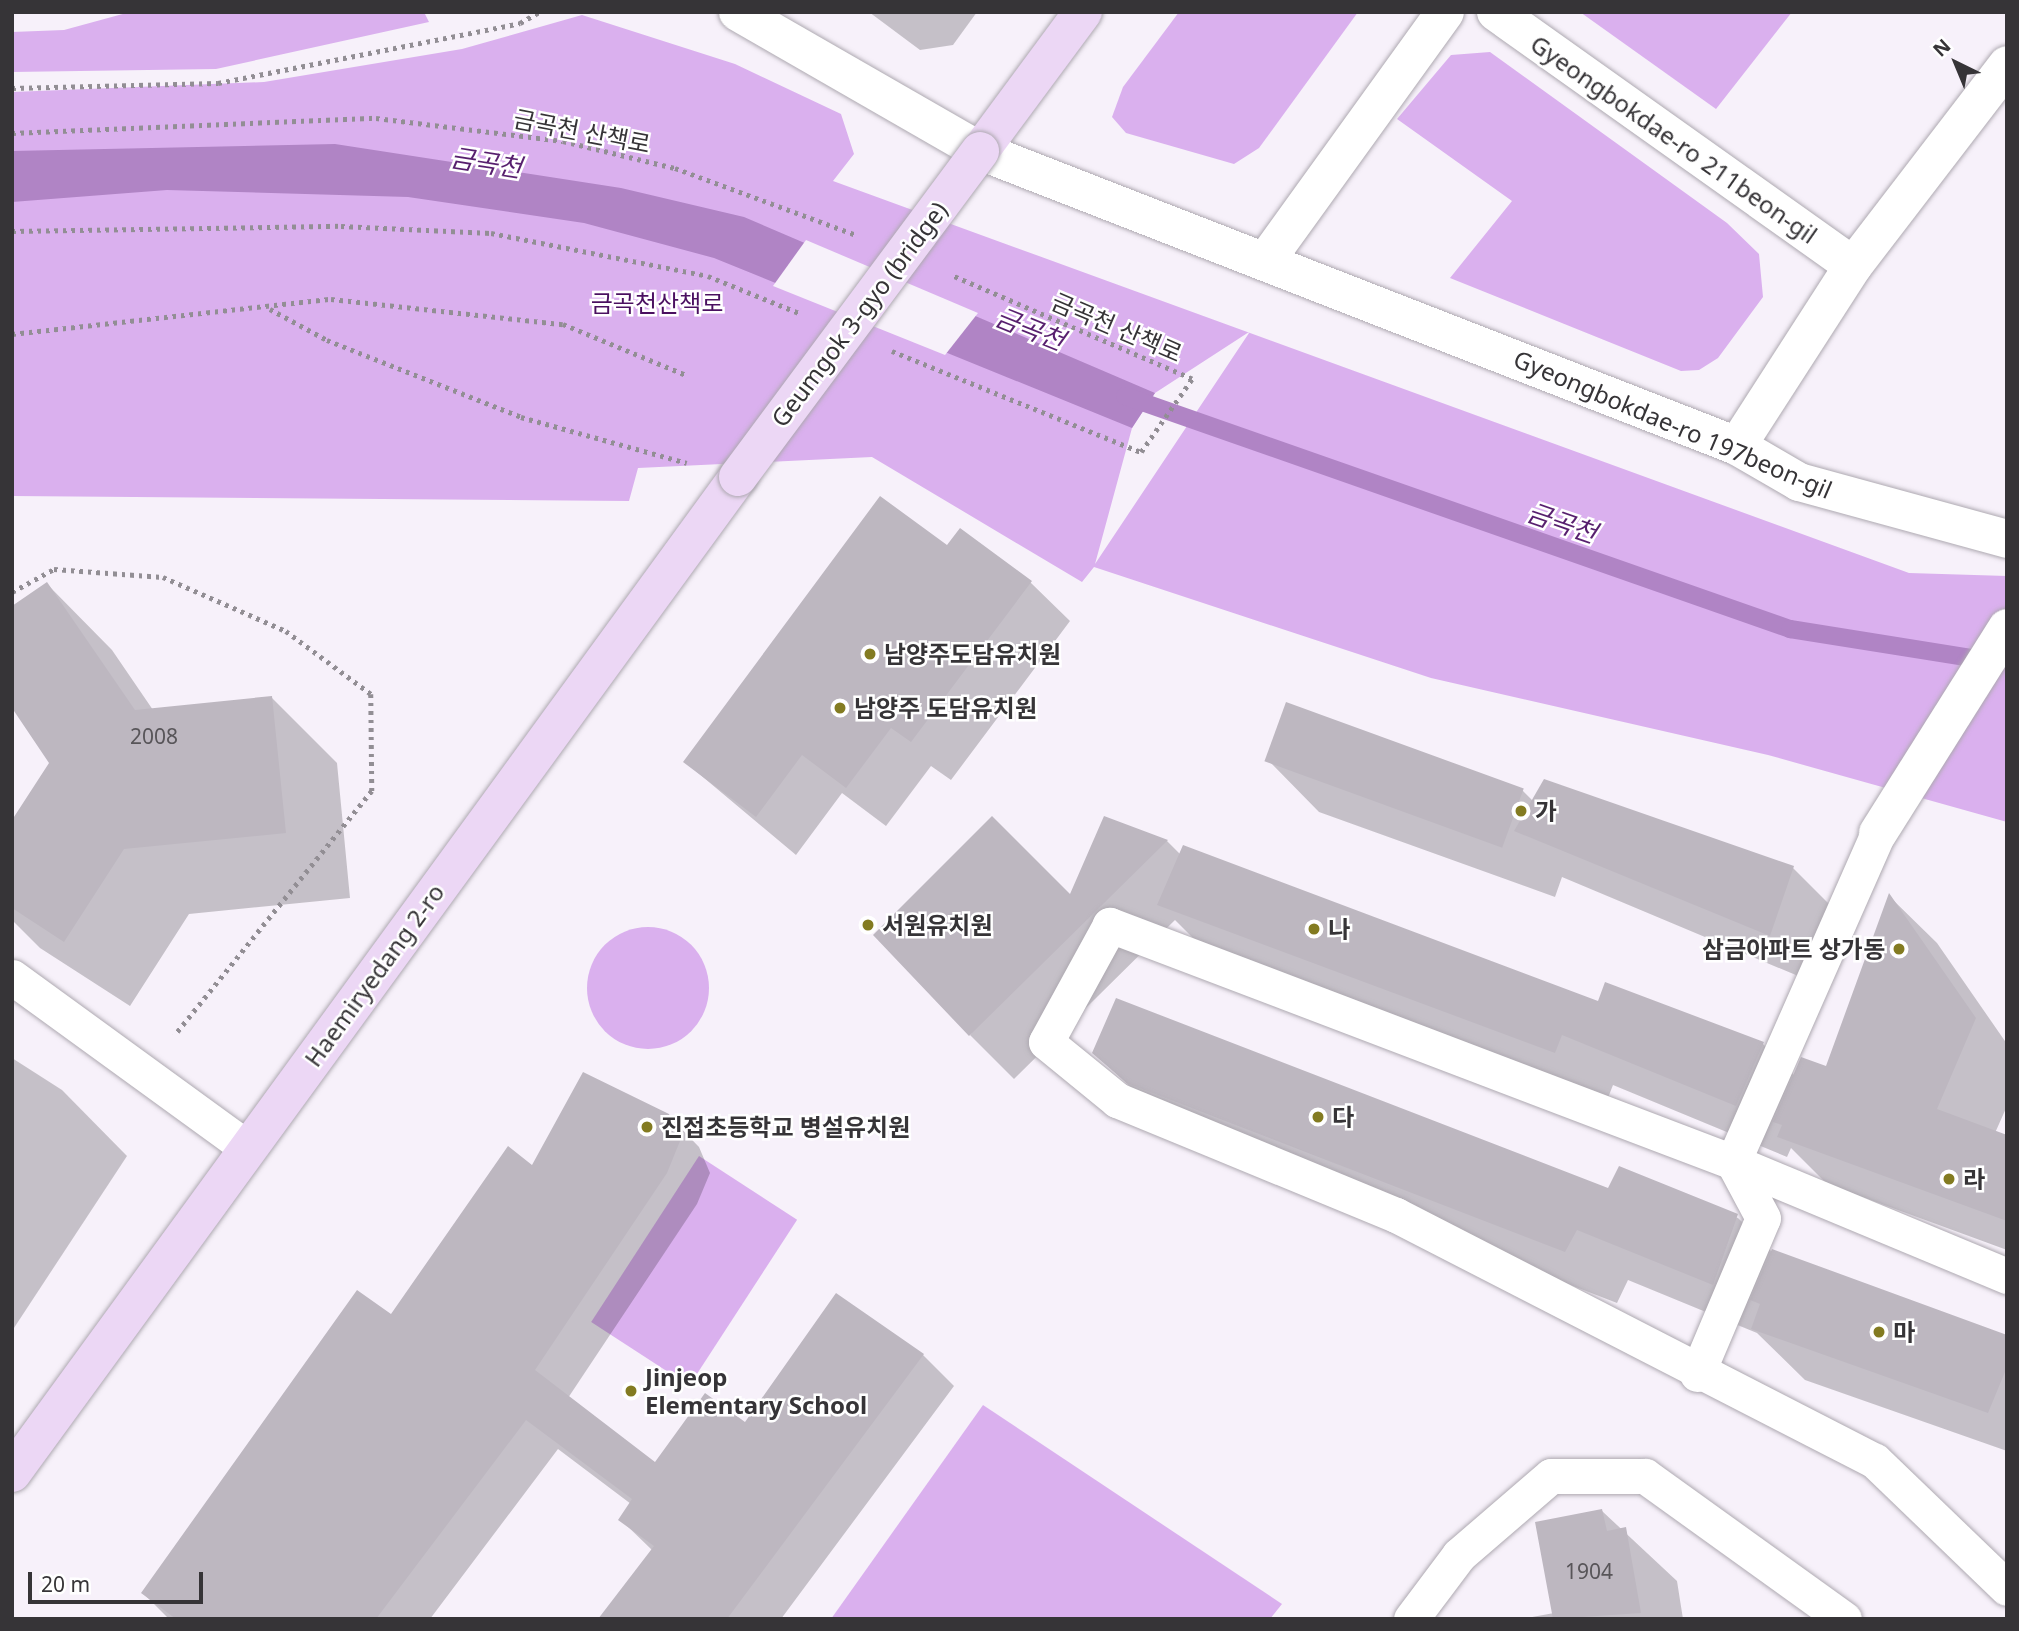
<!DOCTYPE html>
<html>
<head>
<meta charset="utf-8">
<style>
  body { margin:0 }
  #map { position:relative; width:2019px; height:1631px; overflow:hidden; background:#f7f1fa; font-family:"Noto Sans","Noto Sans KR",sans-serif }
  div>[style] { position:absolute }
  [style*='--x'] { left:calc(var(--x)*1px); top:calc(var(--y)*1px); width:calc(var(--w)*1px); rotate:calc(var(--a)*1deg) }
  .green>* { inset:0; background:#dab0ee; transform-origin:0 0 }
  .round { border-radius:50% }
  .water>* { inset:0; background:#b084c5 }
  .pier>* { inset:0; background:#f7f1fa }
  .shadow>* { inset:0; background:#0003 }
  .stream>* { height:18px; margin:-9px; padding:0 9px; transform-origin:9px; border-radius:9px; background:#b084c5 }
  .building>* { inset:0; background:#bdb7c0; transform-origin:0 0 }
  .path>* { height:4.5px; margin-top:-2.25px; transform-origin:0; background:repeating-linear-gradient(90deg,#928e94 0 3.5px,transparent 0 8.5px) }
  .roads { filter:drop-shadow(0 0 2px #aea9b1) drop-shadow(0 0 2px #aea9b1) }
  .lane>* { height:35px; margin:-17.5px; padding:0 17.5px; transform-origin:17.5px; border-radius:17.5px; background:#fff }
  .street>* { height:38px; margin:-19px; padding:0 19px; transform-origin:19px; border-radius:19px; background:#fff }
  .secondary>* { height:38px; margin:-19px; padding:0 19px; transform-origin:19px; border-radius:19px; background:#ecd7f5 }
  .bridges { filter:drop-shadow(0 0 2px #aea9b1) drop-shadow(0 0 2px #aea9b1) }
  .secondary-bridge>* { height:38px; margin:-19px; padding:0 19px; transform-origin:19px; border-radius:19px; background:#ecd7f5 }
  .dots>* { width:19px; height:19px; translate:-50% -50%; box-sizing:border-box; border:4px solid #fff; border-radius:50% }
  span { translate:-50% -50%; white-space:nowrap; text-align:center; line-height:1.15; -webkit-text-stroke:5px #fff; paint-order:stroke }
  .number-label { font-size:21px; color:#585559 }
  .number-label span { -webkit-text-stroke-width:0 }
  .street-label { font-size:24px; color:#363437 }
  .park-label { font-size:24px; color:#4a1060 }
  .poi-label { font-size:24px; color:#363437; font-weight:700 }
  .left { translate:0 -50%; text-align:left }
  .right { translate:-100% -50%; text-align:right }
  .water-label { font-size:26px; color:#571f6e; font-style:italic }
  .frame { position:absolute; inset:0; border:14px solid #363437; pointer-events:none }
  .north { position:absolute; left:1921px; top:28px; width:70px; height:70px; -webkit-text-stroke:5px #fff; paint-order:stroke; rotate:317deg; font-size:19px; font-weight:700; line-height:28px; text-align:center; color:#363437 }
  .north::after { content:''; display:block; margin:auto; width:24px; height:32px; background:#363437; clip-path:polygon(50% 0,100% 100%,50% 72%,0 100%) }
  .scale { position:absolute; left:28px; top:1572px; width:175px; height:32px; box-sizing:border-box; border:4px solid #363437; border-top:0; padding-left:9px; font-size:21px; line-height:24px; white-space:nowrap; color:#363437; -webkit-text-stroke:5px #fff; paint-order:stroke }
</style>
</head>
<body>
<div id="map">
  <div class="green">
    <div style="clip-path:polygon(130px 12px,424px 12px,429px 22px,216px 69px,12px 72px,12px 32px,64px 30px)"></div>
    <div style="clip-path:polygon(1179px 12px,1358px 12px,1259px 148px,1234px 164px,1126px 133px,1112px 117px,1123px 87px)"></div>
    <div style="clip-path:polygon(1580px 12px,1792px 12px,1716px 109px)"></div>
    <div style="clip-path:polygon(evenodd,582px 15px,735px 64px,841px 114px,854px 154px,833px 181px,1909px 573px,2007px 576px,2007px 822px,1768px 755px,1431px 678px,1094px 567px,1082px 582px,872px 457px,638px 468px,629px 501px,12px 496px,12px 92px,264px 82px,462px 49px,582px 15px,1249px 332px,1249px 333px,1095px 564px,1132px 428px,1155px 393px,1249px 332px)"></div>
    <div style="clip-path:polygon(1490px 52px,1727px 223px,1759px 254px,1763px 297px,1718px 358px,1699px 370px,1681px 371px,1450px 278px,1512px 201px,1397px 119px,1451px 55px)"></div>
    <div class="round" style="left:587px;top:927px;width:122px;height:122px"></div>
    <div style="left:699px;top:1156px;width:117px;height:198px;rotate:33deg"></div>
    <div style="clip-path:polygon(983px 1405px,1282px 1604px,1270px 1619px,831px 1619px)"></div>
  </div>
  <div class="water">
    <div style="clip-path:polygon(335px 144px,621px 188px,744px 217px,1155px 393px,1132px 428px,714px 258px,584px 223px,408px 197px,167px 190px,12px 202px,12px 151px)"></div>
  </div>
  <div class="pier">
    <div style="clip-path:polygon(806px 240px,978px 313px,945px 355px,773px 286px)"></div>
  </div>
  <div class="shadow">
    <div style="clip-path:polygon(869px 12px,977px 12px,953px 45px,920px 50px)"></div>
    <div style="clip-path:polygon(947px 547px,1030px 582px,1070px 621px,951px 780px,931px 766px,886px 826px,842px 793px,796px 855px,685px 762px)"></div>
    <div style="clip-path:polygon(47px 584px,112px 650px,153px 710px,271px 697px,337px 763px,350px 898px,189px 914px,130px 1006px,40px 948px,12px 920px,12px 823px,52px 763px)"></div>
    <div style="clip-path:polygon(1268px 760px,1523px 791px,1533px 801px,1793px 868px,1844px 919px,1822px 986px,1562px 877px,1555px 897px,1319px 812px)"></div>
    <div style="clip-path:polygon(1105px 818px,1167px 841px,1181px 855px,1599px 1003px,1763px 1044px,1795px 1076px,1828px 1069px,1890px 897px,1937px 943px,2007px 1044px,2007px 1106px,1995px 1133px,2007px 1137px,2007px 1250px,1827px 1184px,1791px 1148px,1787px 1157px,1613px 1085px,1606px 1103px,1211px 956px,1175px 920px,1014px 1079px,970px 1035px,1071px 897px)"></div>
    <div style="clip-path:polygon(1094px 1053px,1609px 1190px,1620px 1168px,1738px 1218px,1771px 1251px,2007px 1337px,2007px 1451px,1805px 1380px,1757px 1333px,1628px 1280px,1617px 1303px,1181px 1134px)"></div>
    <div style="clip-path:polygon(12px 1058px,62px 1090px,127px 1156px,12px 1331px)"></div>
    <div style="clip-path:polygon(668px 1115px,699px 1147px,710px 1173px,697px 1204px,568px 1398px,656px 1464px,746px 1424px,837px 1296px,923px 1355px,954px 1386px,781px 1619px,600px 1619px,653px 1551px,620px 1519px,631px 1504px,558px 1449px,430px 1619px,169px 1619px,143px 1593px,532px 1167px)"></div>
    <div style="clip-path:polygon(1602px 1511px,1677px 1581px,1683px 1619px,1521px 1619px,1554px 1613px)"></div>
  </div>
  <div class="stream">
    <div style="--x:1125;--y:396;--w:705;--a:19.31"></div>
    <div style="--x:1790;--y:629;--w:202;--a:9.1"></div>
  </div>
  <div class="building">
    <div style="clip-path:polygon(880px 496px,947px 545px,960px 528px,1032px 581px,911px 742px,891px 728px,846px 788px,802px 755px,756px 817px,683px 762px)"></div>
    <div style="clip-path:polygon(47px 582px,135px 710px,272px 696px,286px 833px,124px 849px,64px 942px,12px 908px,12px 820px,49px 763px,12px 708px,12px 606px)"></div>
    <div style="left:1286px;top:702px;width:253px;height:63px;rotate:20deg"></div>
    <div style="clip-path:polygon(1544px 779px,1794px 866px,1770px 936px,1514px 831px)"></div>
    <div style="clip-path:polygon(992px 816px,1070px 894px,1104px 816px,1168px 840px,969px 1036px,873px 935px)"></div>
    <div style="clip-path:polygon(1183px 845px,1598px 1001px,1605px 982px,1764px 1042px,1736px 1106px,1562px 1035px,1555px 1053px,1157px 905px)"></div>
    <div style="clip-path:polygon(1889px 893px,1976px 1018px,1937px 1109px,2007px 1135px,2007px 1221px,1777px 1137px,1782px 1125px,1773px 1122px,1801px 1057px,1826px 1066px)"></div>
    <div style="clip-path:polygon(1116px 998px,1608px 1188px,1619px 1166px,1738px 1214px,1713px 1285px,1577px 1230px,1565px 1252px,1127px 1083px,1092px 1053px)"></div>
    <div style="clip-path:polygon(583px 1072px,669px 1114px,680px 1141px,667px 1173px,535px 1370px,655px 1462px,705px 1393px,745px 1422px,836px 1293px,924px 1354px,727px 1619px,598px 1619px,654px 1546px,618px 1520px,632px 1499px,526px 1420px,376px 1619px,176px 1619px,141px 1593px,357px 1290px,391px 1314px,508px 1146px,532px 1165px)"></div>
    <div style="clip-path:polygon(1772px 1249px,2007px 1335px,2007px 1367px,1988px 1413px,1751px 1329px,1760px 1304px,1750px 1300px)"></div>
    <div style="clip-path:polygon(1602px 1509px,1607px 1531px,1626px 1527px,1641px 1613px,1553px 1619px,1535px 1522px)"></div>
  </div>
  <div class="path">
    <div style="--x:12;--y:88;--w:206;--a:-1.4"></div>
    <div style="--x:218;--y:83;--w:308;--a:-11.2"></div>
    <div style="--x:520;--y:23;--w:22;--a:-30"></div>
    <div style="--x:12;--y:133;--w:364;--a:-2.4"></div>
    <div style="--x:376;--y:118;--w:188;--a:7"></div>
    <div style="--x:563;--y:141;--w:115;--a:13.6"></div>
    <div style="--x:675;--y:168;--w:193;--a:20.3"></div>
    <div style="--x:12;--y:231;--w:329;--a:-0.9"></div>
    <div style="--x:341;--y:226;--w:150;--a:2.7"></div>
    <div style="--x:491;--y:233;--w:221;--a:11.2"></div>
    <div style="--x:708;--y:276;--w:98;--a:22.1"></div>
    <div style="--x:270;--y:309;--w:65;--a:28.5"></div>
    <div style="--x:327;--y:340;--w:209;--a:21.6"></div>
    <div style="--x:521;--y:417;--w:172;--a:15.5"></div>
    <div style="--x:12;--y:334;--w:321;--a:-6.3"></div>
    <div style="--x:331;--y:299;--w:233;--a:6.2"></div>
    <div style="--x:563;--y:324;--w:133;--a:22.5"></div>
    <div style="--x:892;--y:351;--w:269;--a:22.1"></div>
    <div style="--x:1141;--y:452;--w:89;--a:-55.1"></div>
    <div style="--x:1192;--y:379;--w:263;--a:-156.7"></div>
    <div style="--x:12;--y:592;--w:48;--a:-28.7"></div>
    <div style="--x:54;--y:569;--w:109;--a:4.2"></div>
    <div style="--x:163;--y:577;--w:134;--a:23.7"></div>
    <div style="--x:286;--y:631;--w:106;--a:36.5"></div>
    <div style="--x:371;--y:694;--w:97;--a:89.4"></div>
    <div style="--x:372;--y:791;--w:314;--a:128.9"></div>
  </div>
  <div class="roads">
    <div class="lane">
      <div style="--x:12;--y:977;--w:291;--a:36"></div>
      <div style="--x:2007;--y:1276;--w:297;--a:-157.4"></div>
      <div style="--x:1733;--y:1162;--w:667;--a:-159.17"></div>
      <div style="--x:1110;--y:925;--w:133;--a:118.7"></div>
      <div style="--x:1046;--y:1042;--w:92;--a:39.2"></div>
      <div style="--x:1117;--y:1100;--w:302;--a:22.4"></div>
      <div style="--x:1396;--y:1215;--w:538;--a:27.18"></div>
      <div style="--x:1875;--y:1461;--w:183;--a:43.9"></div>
      <div style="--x:1697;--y:1374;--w:169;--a:-67.1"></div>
      <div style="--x:1763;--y:1218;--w:64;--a:-118.2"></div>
      <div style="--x:1733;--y:1162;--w:360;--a:-66.2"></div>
      <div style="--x:1411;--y:1619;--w:80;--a:-53.1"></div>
      <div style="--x:1459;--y:1555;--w:121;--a:-40.7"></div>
      <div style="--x:1551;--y:1476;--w:94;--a:0"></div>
      <div style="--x:1645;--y:1476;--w:245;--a:35.7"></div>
    </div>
    <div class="street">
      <div style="--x:738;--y:12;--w:279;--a:29.9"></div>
      <div style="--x:980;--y:151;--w:812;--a:21.29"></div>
      <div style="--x:1737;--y:446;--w:72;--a:30.1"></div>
      <div style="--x:1799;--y:482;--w:216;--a:15.3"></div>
      <div style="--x:1496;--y:12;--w:438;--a:35.4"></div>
      <div style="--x:1267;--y:259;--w:304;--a:-54.2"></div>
      <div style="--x:1737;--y:446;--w:214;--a:-57.2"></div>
      <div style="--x:1853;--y:266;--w:253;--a:-52.5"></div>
      <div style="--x:1878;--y:833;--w:242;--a:-57.8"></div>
    </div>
    <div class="secondary">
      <div style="--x:980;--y:151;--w:173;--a:-53.5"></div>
      <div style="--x:12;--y:1473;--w:1233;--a:-53.91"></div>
    </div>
  </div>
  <div class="bridges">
    <div class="secondary-bridge">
      <div style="--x:738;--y:477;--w:406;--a:-53.4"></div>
    </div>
  </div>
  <div class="dots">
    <div style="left:870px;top:654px;background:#837b21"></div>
    <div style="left:840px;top:708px;background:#837b21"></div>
    <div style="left:1521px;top:811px;background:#837b21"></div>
    <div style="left:868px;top:925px;background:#837b21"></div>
    <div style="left:1314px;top:929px;background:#837b21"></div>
    <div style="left:1899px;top:949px;background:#837b21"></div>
    <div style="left:1318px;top:1117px;background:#837b21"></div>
    <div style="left:647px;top:1127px;background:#837b21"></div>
    <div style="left:1949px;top:1179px;background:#837b21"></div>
    <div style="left:1879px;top:1332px;background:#837b21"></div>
    <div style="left:631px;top:1391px;background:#837b21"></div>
  </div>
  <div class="number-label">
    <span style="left:154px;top:736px">2008</span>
    <span style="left:1589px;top:1571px">1904</span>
  </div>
  <div class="street-label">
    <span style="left:582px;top:131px;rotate:11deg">금곡천 산책로</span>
    <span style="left:1674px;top:139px;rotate:35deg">Gyeongbokdae-ro 211beon-gil</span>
    <span style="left:859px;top:314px;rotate:-53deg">Geumgok 3-gyo (bridge)</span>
    <span style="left:1117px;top:327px;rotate:23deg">금곡천 산책로</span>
    <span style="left:1673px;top:424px;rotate:23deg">Gyeongbokdae-ro 197beon-gil</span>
    <span style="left:374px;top:975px;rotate:-54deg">Haemiryedang 2-ro</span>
  </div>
  <div class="park-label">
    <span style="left:657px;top:303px">금곡천산책로</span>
  </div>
  <div class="poi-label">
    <span class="left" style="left:884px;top:654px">남양주도담유치원</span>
    <span class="left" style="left:854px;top:708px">남양주 도담유치원</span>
    <span class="left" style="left:1535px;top:811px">가</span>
    <span class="left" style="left:882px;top:925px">서원유치원</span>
    <span class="left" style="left:1328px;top:929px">나</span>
    <span class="right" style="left:1885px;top:949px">삼금아파트 상가동</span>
    <span class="left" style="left:1332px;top:1117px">다</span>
    <span class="left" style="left:661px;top:1127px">진접초등학교 병설유치원</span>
    <span class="left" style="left:1963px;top:1179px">라</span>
    <span class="left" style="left:1893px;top:1332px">마</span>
    <span class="left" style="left:645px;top:1391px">Jinjeop<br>Elementary School</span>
  </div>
  <div class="water-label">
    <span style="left:486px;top:163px;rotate:9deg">금곡천</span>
    <span style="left:1030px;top:329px;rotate:22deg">금곡천</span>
    <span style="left:1562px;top:523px;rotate:19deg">금곡천</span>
  </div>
  <div class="frame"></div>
  <div class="north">N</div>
  <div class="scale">20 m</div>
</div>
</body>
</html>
